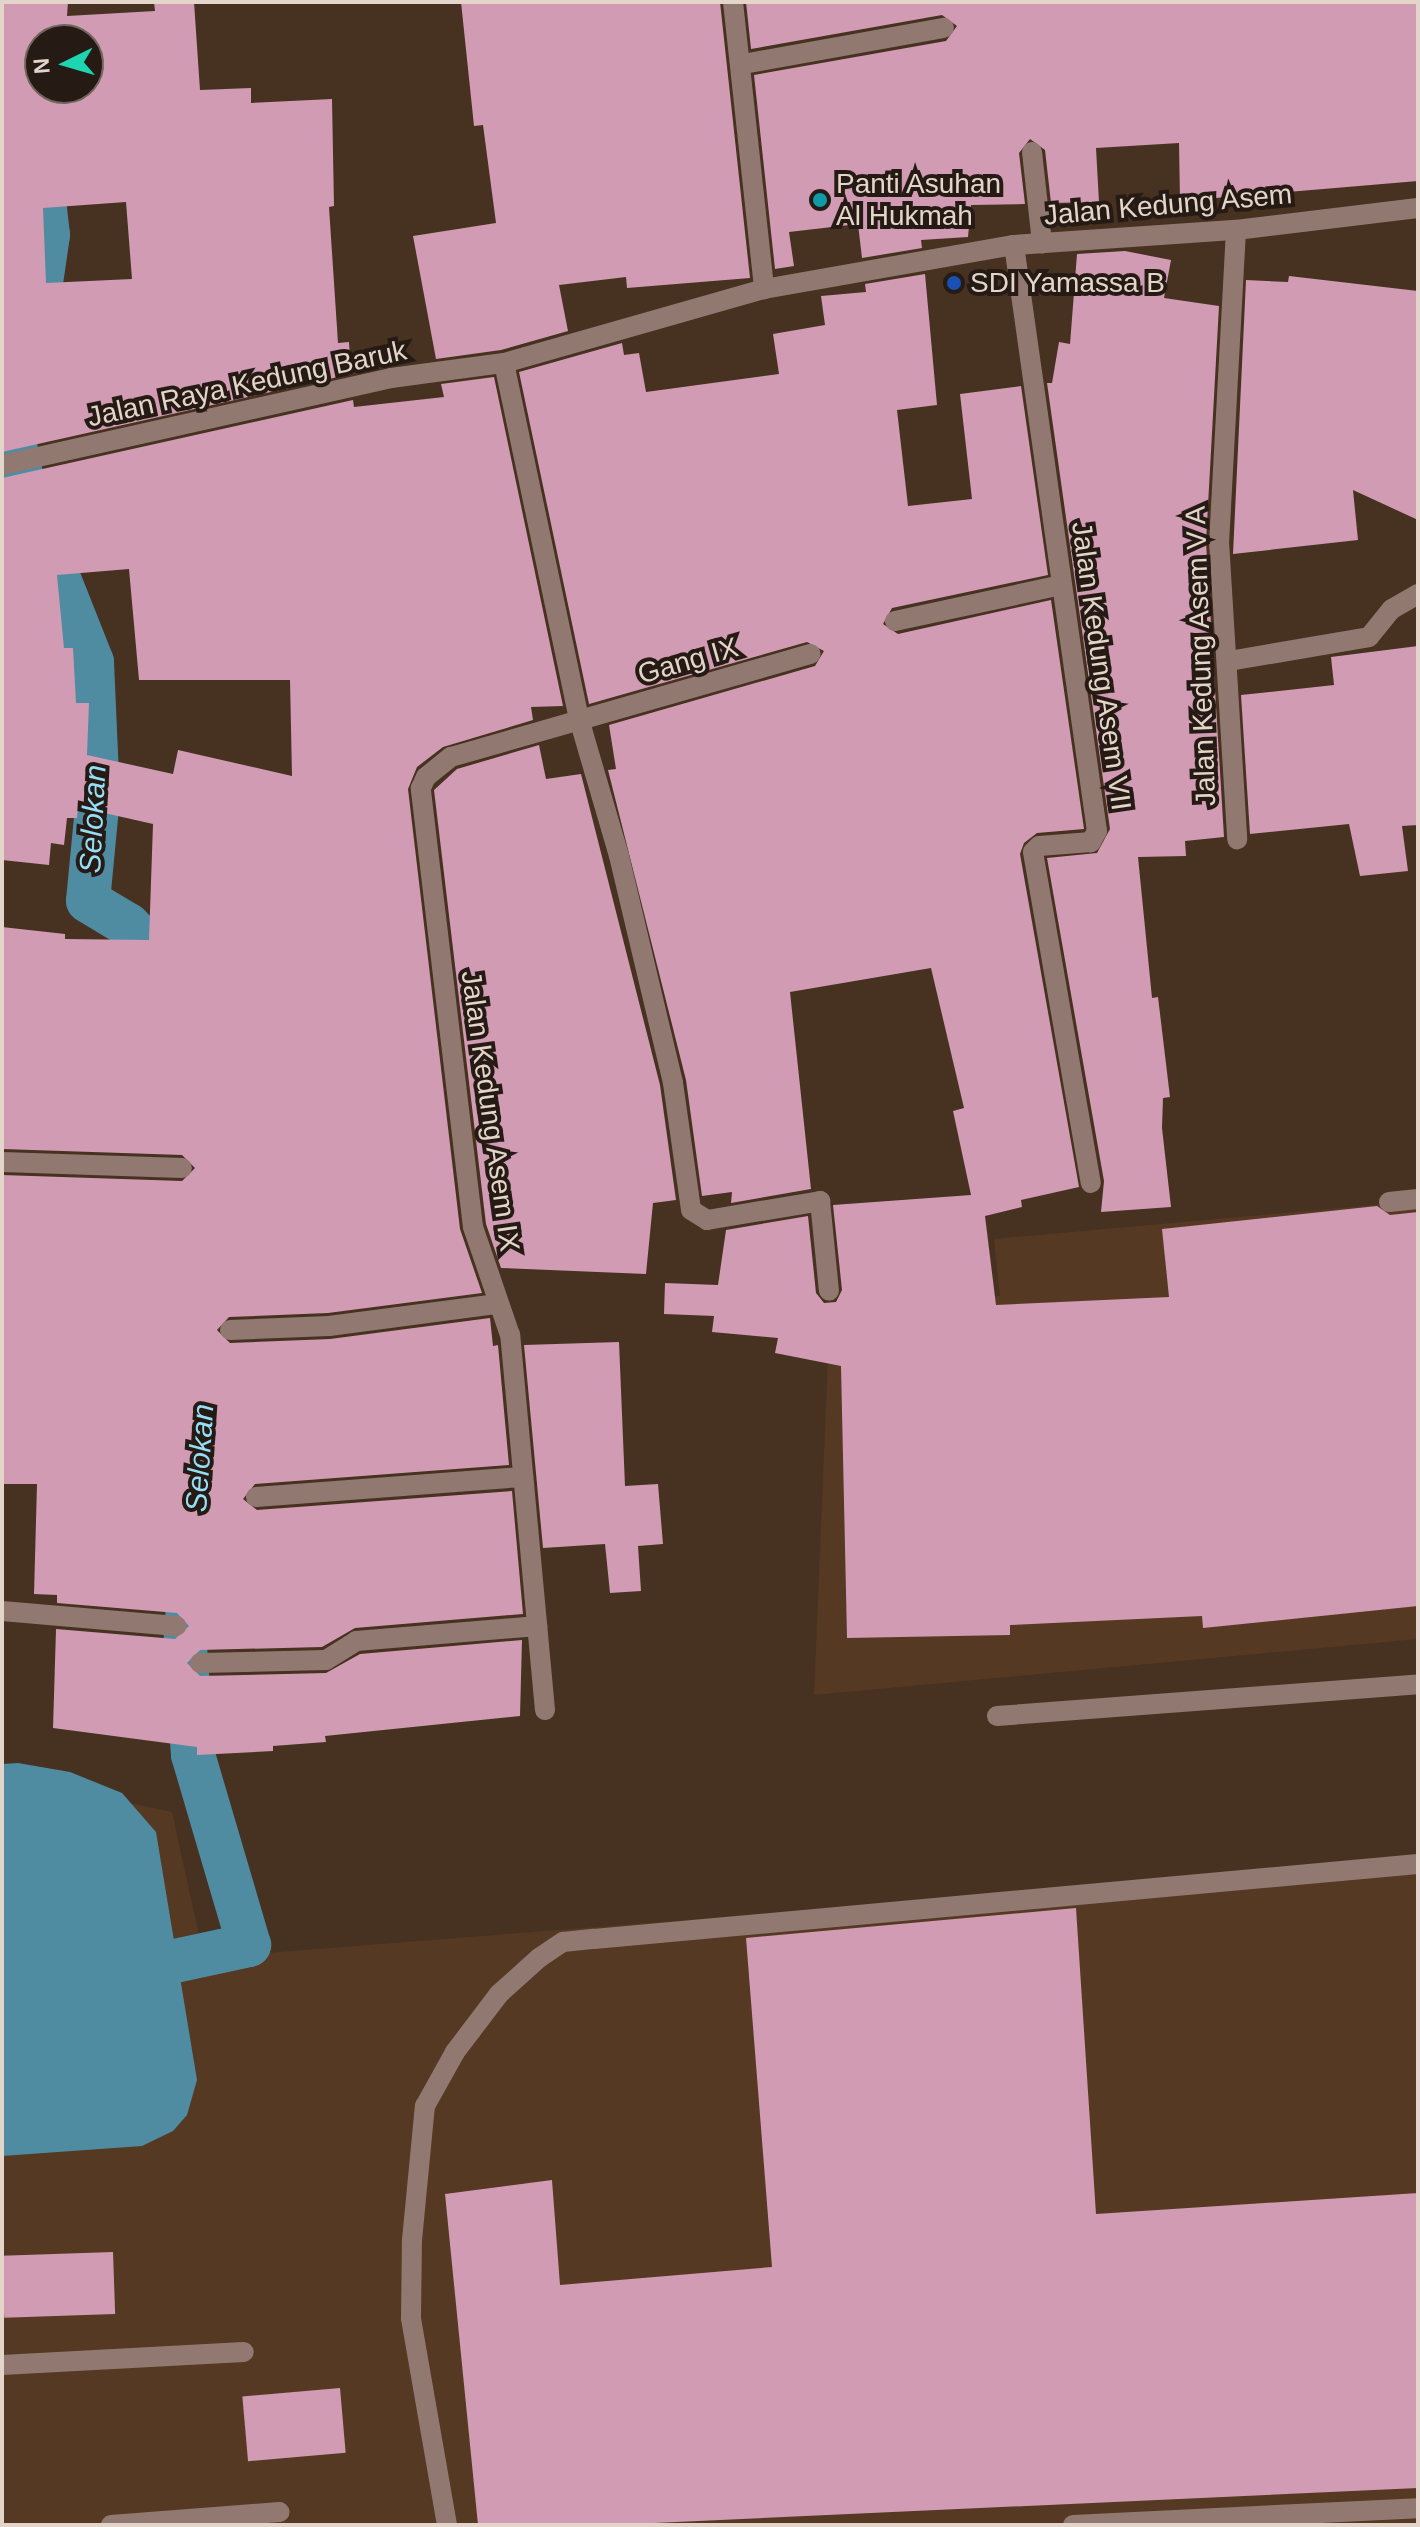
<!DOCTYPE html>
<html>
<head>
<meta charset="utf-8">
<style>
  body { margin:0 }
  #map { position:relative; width:1420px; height:2527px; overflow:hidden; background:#473120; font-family:Helvetica,sans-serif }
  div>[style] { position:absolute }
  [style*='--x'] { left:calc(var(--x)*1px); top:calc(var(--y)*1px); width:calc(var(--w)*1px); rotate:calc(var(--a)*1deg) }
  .built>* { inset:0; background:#553923 }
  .water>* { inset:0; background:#508ca1 }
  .canal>* { height:44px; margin:-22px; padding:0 22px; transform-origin:22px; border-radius:22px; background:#508ca1 }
  .building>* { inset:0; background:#d09bb3; transform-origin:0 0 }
  .minor>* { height:20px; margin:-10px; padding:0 10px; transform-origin:10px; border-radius:10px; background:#917972 }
  .dots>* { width:22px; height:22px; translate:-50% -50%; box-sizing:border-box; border:4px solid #261b14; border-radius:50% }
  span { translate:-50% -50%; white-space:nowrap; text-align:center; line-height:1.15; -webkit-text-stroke:8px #261b14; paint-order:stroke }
  .poi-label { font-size:28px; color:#e3d5ca }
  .left { translate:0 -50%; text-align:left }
  .street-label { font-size:28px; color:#e3d5ca }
  .water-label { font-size:30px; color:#96def7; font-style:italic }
  .frame { position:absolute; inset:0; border:4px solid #e3d5ca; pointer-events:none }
  .north { position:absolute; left:24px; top:24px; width:80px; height:80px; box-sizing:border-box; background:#261b14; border:2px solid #72655d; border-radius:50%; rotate:265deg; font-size:22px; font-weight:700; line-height:32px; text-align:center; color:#e3d5ca }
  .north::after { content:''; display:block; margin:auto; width:28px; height:36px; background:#1dd5b1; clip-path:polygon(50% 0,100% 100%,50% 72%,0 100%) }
</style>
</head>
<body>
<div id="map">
  <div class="built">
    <div style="clip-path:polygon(1418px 1201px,1418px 1639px,814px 1695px,830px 1309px,1000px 1296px,994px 1239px)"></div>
    <div style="clip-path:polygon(9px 1777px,172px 1812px,204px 1958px,1418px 1862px,1418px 2525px,2px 2525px,2px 1778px)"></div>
  </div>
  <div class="water">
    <div style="clip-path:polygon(18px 1763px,70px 1772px,122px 1793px,156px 1832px,197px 2080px,187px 2115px,173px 2131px,142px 2146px,2px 2156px,2px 1764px)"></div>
  </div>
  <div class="canal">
    <div style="--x:36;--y:317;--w:83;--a:-81.7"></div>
    <div style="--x:48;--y:235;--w:88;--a:-96.6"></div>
    <div style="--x:22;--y:389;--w:48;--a:100.8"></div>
    <div style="--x:13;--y:436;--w:58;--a:78.1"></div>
    <div style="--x:25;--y:493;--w:182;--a:68.4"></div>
    <div style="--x:92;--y:662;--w:135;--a:87.5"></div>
    <div style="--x:98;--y:797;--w:104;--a:95.5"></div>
    <div style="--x:88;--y:901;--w:47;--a:31"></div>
    <div style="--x:128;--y:925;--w:36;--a:44"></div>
    <div style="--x:154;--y:950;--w:45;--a:79.7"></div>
    <div style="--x:175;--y:1961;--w:76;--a:-12.2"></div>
    <div style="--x:249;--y:1945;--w:198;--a:-106.4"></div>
    <div style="--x:193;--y:1755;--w:108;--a:-94.2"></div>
    <div style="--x:185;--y:1647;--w:83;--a:-85.9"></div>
  </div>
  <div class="building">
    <div style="clip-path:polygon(evenodd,2px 2px,68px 2px,67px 16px,155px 11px,154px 2px,194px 2px,200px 90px,251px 88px,251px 103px,332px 99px,334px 206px,329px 207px,338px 343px,349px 342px,351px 374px,2px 452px,2px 2px,40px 40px,88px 40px,88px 88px,40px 88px,40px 40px,2px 2px,126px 202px,132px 279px,46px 283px,43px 208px,126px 202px)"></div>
    <div style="clip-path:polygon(461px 2px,720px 2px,750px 278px,627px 288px,626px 277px,559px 285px,568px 331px,501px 350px,436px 359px,413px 236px,496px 223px,483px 125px,474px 126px)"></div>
    <div style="clip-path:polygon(746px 2px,1418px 4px,1418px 181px,1180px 201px,1179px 143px,1096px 148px,1099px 202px,1051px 203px,1045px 150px,1030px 139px,1019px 153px,1025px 204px,971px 205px,968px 237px,921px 240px,922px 248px,862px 258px,858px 224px,789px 232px,794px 266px,775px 269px,754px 75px,946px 41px,957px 26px,942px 15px,751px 49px)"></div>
    <div style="clip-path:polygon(1125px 251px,1171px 260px,1164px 298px,1219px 306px,1206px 542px,1224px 837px,1185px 841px,1186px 856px,1138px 857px,1152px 998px,1158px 997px,1170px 1097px,1163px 1098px,1162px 1128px,1171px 1207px,1101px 1212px,1104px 1181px,1047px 858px,1097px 853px,1110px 829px,1047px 383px,1052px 383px,1059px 342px,1070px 344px,1077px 254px)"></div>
    <div style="clip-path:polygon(925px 274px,937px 405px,897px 410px,908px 506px,972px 499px,960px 394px,1021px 386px,1048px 575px,892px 608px,883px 624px,898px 634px,1051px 600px,1084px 829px,1037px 833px,1024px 843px,1020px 854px,1079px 1187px,1021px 1200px,1022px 1207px,985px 1216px,996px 1305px,1169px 1297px,1162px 1229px,1377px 1206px,1390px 1215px,1418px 1212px,1418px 1606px,1203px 1628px,1202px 1616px,1010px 1625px,1010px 1635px,847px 1638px,841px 1366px,775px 1353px,778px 1338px,712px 1332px,714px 1316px,664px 1314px,665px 1283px,718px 1285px,726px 1230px,808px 1216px,816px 1293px,824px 1303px,836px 1302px,842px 1290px,833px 1205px,971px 1195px,953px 1111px,964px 1108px,931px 968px,790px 992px,811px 1189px,731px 1203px,732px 1192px,702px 1196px,686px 1080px,608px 770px,616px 769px,609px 725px,815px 666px,824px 651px,807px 642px,589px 704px,519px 372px,622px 343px,624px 355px,639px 353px,646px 392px,779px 374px,773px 334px,825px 325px,821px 296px,866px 292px,865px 284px)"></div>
    <div style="clip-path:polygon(1289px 276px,1418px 291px,1418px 520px,1353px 490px,1358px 540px,1233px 554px,1246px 280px,1288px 282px)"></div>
    <div style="clip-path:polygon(evenodd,494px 377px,563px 706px,531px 707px,533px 720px,443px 747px,417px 767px,408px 789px,460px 1229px,482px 1293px,328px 1313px,229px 1317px,217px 1330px,230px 1343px,330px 1339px,490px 1318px,493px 1346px,498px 1345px,509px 1465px,255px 1484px,243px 1499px,257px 1510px,512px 1491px,523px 1614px,355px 1628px,322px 1647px,200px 1650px,187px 1663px,200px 1676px,326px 1673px,360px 1654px,522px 1640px,520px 1716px,325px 1736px,326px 1742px,273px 1746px,273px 1751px,197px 1755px,197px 1747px,53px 1728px,56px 1629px,175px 1639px,189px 1626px,177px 1613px,57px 1603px,57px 1595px,34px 1594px,37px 1484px,2px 1484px,2px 1175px,182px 1181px,195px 1168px,182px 1155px,2px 1149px,2px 927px,65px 934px,65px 939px,149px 940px,153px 824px,78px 807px,77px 818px,67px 818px,64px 845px,51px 843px,49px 865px,2px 860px,2px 478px,353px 400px,354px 407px,444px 397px,441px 384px,494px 377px,129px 569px,139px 680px,290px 680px,292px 776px,178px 750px,173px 774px,87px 755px,89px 703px,76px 703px,73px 648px,64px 648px,57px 575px,129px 569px)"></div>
    <div style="clip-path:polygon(1418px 646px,1418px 825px,1402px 826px,1408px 871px,1360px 876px,1349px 824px,1250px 834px,1241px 695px,1334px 685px,1331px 657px)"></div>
    <div style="clip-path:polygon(539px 745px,546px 779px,581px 774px,660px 1085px,676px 1200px,653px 1203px,646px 1274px,501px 1268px,486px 1224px,434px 790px,457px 769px)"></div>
    <div style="clip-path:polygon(619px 1342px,625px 1486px,658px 1484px,663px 1544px,638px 1546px,641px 1591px,610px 1593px,605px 1544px,543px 1548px,524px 1345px)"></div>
    <div style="clip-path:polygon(1076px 1908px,1096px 2214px,1418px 2193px,1418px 2488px,611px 2525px,478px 2525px,445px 2194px,552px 2180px,560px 2285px,772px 2267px,746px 1938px)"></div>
    <div style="left:113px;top:2252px;width:62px;height:111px;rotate:88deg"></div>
    <div style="left:340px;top:2388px;width:65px;height:98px;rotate:85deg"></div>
  </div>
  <div class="minor">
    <div style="--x:733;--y:2;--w:289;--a:83.8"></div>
    <div style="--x:743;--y:64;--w:204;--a:-10.2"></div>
    <div style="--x:1032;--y:152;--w:92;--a:83.7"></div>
    <div style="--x:1236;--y:230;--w:311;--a:93.1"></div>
    <div style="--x:1219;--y:541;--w:299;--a:86.5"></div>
    <div style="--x:1014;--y:245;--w:592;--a:81.94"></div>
    <div style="--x:1097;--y:831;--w:13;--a:119"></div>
    <div style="--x:1091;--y:842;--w:52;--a:175.6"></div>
    <div style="--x:1039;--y:846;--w:8;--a:135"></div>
    <div style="--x:1033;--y:852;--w:336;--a:80.1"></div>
    <div style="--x:504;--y:363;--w:364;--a:78.1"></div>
    <div style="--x:579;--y:719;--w:143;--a:73.7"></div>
    <div style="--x:619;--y:856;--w:233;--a:76.6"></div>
    <div style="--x:673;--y:1083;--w:128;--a:81.9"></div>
    <div style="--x:691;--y:1210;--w:19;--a:32"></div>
    <div style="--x:707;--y:1220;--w:115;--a:-9.5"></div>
    <div style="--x:820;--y:1201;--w:90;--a:84.3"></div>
    <div style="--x:2;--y:465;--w:399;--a:-12.6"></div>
    <div style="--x:391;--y:378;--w:114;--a:-7.6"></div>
    <div style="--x:504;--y:363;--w:270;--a:-15.9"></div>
    <div style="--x:764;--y:289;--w:254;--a:-10"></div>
    <div style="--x:1014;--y:245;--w:223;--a:-3.9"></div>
    <div style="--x:1236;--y:230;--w:183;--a:-6.9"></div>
    <div style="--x:895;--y:621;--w:170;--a:-12.2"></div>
    <div style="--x:1229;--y:661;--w:142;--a:-9.7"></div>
    <div style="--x:1369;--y:637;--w:36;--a:-51"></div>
    <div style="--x:1392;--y:609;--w:30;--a:-30"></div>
    <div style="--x:2;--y:1162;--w:180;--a:1.9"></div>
    <div style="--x:1389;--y:1202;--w:29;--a:-6"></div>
    <div style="--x:230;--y:1330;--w:99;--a:-2.3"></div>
    <div style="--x:329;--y:1326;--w:168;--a:-7.5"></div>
    <div style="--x:256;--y:1497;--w:268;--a:-4.3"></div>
    <div style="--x:2;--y:1611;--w:175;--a:4.9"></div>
    <div style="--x:200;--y:1663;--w:126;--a:-1.4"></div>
    <div style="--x:326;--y:1660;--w:36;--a:-32"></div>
    <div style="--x:356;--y:1641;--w:182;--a:-4.7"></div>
    <div style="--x:545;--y:1710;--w:377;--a:-95.3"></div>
    <div style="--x:510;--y:1335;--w:114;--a:-108.9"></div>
    <div style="--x:473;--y:1227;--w:442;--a:-96.8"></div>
    <div style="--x:421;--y:788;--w:12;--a:-66"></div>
    <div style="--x:426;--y:777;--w:32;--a:-39"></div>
    <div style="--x:451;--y:757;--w:374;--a:-16"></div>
    <div style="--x:997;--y:1716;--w:422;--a:-4.3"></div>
    <div style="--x:2;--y:2365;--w:242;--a:-3.1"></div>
    <div style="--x:111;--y:2525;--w:169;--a:-4.4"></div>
    <div style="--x:447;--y:2525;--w:210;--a:-99.9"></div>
    <div style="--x:411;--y:2318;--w:78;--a:-89.3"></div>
    <div style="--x:412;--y:2240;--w:135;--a:-84.5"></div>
    <div style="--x:425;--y:2106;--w:62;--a:-60.9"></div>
    <div style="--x:455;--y:2052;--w:73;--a:-52.8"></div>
    <div style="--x:499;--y:1994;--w:54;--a:-42"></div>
    <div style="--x:539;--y:1958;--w:29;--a:-34"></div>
    <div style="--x:563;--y:1942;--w:31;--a:-6"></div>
    <div style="--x:594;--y:1939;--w:827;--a:-5.2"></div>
    <div style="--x:1073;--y:2525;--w:345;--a:-2.8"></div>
  </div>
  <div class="dots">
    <div style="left:820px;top:200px;background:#0f9aa8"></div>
    <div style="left:954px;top:283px;background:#1a4fb4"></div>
  </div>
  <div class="poi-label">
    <span class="left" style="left:836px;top:200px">Panti Asuhan<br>Al Hukmah</span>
    <span class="left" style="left:970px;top:283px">SDI Yamassa B</span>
  </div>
  <div class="street-label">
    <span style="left:1168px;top:205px;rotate:-5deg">Jalan Kedung Asem</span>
    <span style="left:247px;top:384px;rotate:-12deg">Jalan Raya Kedung Baruk</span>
    <span style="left:1201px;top:656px;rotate:-92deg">Jalan Kedung Asem V A</span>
    <span style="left:688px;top:661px;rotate:-16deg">Gang IX</span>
    <span style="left:1101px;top:666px;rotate:82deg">Jalan Kedung Asem VII</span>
    <span style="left:490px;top:1111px;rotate:82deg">Jalan Kedung Asem IX</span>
  </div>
  <div class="water-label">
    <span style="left:93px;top:819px;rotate:-87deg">Selokan</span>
    <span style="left:200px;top:1458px;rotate:-86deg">Selokan</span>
  </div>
  <div class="frame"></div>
  <div class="north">N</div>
</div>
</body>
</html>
